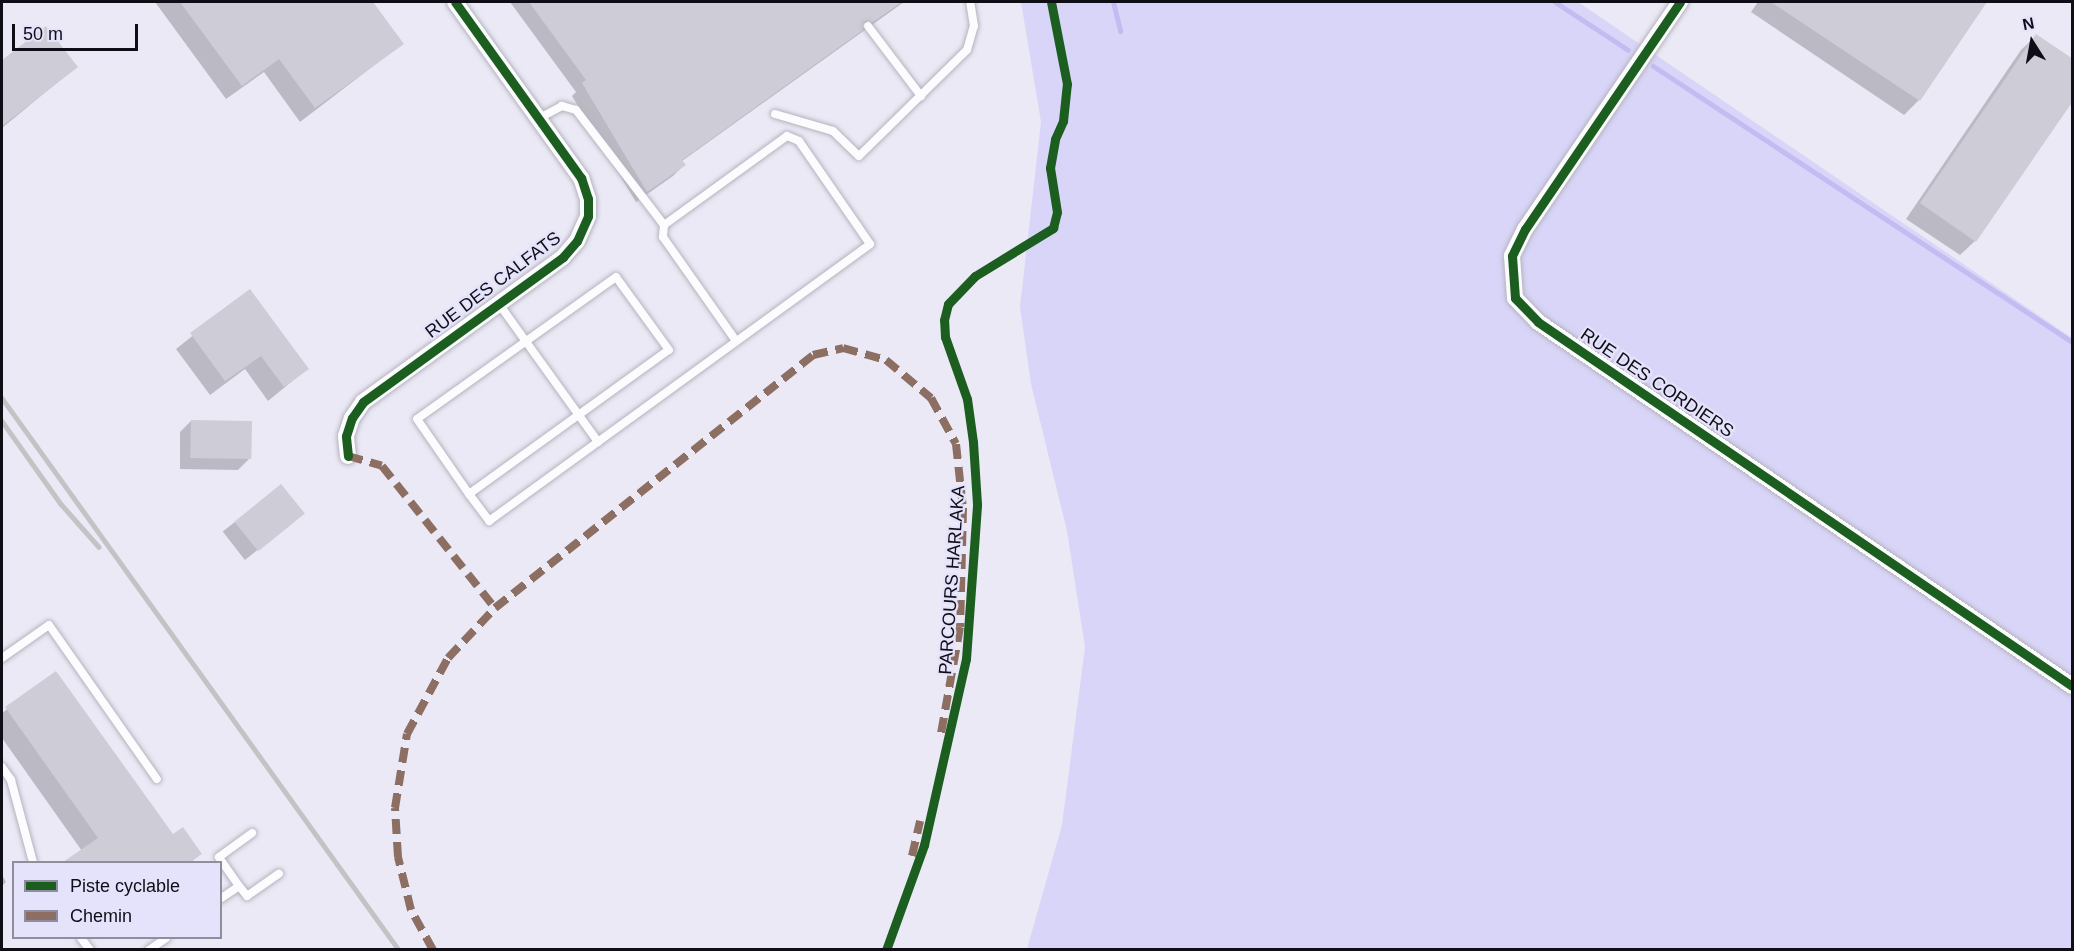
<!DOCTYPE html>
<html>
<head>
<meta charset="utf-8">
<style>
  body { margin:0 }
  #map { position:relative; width:2074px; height:951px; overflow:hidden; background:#eae9f5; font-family:Arial,sans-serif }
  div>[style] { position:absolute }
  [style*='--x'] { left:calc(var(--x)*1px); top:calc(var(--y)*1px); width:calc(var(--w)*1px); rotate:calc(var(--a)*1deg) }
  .green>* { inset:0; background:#d8d5f8 }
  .shadow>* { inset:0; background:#0003; transform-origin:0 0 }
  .stream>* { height:5px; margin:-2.5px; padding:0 2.5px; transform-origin:2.5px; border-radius:2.5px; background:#c3bcf2 }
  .building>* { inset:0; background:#cecdd7; transform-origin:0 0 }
  .roads { filter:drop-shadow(0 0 2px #b5b4be) drop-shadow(0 0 2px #b5b4be) }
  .service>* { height:8px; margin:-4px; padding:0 4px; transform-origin:4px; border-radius:4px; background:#fcfcfe }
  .minor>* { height:16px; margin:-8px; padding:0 8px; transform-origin:8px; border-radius:8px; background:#fcfcfe }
  .rail>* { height:4.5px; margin:-2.25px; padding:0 2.25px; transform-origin:2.25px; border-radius:2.25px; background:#c3c3c6 }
  .quiet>* { height:8px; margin-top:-4px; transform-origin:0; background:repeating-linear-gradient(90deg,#8d6e63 0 15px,transparent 0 23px) }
  .cycleway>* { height:9px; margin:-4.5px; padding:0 4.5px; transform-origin:4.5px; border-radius:4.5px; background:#1b5e20 }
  span { translate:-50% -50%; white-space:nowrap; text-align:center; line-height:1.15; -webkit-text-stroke:4.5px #e5e3fb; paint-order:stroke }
  .street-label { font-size:18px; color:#0f0e16 }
  .frame { position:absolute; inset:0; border:3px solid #0f0e16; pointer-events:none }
  .legend { position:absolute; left:12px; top:861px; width:210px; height:78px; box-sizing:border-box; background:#e5e3fb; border:2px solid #8f8e9f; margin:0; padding:8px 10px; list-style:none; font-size:18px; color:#0f0e16 }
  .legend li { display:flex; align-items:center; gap:12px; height:30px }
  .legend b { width:30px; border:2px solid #8f8e9f }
  .north { position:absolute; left:2002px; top:12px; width:60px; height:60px; -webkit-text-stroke:4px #e5e3fb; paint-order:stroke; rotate:349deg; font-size:16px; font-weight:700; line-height:24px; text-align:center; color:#0f0e16 }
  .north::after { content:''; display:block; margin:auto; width:21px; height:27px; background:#0f0e16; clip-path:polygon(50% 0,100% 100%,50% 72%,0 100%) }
  .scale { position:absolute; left:12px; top:24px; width:126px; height:27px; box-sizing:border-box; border:3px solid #0f0e16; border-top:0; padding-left:8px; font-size:18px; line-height:21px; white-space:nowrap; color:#0f0e16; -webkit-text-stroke:4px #e5e3fb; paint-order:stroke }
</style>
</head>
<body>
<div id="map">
  <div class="green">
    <div style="clip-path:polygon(1021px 2px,1578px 2px,2072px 338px,2072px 949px,1027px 949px,1062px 825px,1085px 647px,1067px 531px,1031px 384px,1020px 307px,1041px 122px)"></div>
  </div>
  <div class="shadow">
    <div style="clip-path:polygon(155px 2px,371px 2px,402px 44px,300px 122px,264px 72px,226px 99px)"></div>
    <div style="clip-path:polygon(510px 2px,904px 2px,682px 161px,684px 165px,673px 176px,636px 202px,572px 96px,576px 92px)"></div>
    <div style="clip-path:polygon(1758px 2px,1985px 2px,1919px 100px,1904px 115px,1751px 12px)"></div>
    <div style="clip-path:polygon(46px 28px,76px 67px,2px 128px,2px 62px)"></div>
    <div style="clip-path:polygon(2036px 36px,1975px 241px,1960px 255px,1906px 219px,2021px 50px)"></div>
    <div style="clip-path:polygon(249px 291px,307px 369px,268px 401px,245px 369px,210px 395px,176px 349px)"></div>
    <div style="clip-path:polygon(191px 421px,249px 459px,238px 470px,180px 469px,180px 432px)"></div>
    <div style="left:281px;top:486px;width:36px;height:74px;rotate:52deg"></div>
    <div style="clip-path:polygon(56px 673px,173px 836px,200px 854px,191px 862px,67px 862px,82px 851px,2px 738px,2px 713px)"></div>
    <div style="clip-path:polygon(2px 875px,6px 882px,2px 886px)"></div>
  </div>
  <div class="stream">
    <div style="--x:1113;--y:2;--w:30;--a:76"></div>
    <div style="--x:1555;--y:2;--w:87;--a:33.3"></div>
    <div style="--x:1653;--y:66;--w:502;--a:33.37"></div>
  </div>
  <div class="building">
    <div style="clip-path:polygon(180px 2px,373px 2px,404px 44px,315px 108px,279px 59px,242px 86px)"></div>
    <div style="clip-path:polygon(529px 2px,902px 2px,873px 22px,865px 21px,863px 30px,682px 160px,686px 165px,647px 192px,582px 83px,586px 80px)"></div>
    <div style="clip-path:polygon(1771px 2px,1987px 2px,1920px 101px)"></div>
    <div style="clip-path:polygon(46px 26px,78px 67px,2px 126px,2px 60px)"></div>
    <div style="clip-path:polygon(2036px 34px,2073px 59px,2073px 101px,1976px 242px,1920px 203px)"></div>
    <div style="clip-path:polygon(250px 289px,309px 369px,284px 387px,261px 356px,225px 381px,190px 333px)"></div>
    <div style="left:191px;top:420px;width:61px;height:38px;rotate:1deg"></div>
    <div style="left:281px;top:484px;width:38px;height:60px;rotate:51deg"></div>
    <div style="clip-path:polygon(56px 671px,173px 834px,183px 827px,202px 854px,190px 862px,63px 862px,98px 838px,5px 707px)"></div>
  </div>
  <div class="roads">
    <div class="service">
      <div style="--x:868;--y:26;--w:88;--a:52.9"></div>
      <div style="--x:775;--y:114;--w:60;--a:16.3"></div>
      <div style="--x:833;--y:131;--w:36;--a:44"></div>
      <div style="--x:859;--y:156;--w:151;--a:-44.5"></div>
      <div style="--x:967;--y:50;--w:25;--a:-74"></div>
      <div style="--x:974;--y:26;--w:24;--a:-99"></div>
      <div style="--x:664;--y:225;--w:12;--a:95"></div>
      <div style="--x:663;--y:237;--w:127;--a:54.9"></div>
      <div style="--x:499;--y:304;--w:170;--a:54.3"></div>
      <div style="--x:469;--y:494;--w:246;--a:-35.8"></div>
      <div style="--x:669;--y:350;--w:90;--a:-126"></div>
      <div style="--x:616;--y:277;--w:244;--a:144.5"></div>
      <div style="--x:417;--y:419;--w:91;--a:55.3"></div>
      <div style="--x:469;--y:494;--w:34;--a:53"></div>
      <div style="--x:489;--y:521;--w:471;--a:-36"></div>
      <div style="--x:870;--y:244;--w:125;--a:-124.6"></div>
      <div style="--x:799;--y:141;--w:13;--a:-157"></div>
      <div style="--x:787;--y:136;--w:152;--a:144.1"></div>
      <div style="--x:664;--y:225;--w:145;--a:-127.4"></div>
      <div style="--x:576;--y:110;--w:15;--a:-164"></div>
      <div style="--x:562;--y:106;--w:27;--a:152"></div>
      <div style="--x:2;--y:658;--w:57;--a:-35.1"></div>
      <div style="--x:49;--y:625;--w:188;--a:55"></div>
      <div style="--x:2;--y:767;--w:16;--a:55"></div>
      <div style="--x:11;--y:780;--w:85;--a:75"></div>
      <div style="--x:239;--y:886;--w:13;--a:51"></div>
      <div style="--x:247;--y:896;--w:39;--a:-35"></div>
      <div style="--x:220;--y:899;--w:23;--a:-34"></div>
      <div style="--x:239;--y:886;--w:35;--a:-125"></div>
      <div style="--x:219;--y:857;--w:41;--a:-36"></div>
      <div style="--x:81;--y:938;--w:15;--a:53"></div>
      <div style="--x:149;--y:950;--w:21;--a:-35"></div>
    </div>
    <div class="minor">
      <div style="--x:1680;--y:2;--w:275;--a:124.3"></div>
      <div style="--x:1525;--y:229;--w:30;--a:116"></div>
      <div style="--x:1512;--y:256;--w:42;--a:85.9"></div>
      <div style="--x:1515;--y:298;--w:33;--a:46"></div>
      <div style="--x:1538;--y:322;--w:646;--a:34.28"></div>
      <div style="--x:348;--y:456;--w:20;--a:-96"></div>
      <div style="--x:346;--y:436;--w:19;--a:-72"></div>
      <div style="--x:352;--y:418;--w:19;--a:-55"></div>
      <div style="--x:363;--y:402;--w:247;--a:-35.9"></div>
      <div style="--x:563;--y:257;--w:21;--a:-49"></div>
      <div style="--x:577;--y:241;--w:27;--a:-66"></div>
      <div style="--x:588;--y:216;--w:17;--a:-90"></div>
      <div style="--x:588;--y:199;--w:22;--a:-108"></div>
      <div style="--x:581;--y:178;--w:216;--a:-125.6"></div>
    </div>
  </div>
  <div class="rail">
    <div style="--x:2;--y:398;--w:680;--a:54.28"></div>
    <div style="--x:2;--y:421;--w:102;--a:54.6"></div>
    <div style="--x:61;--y:504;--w:57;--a:48.5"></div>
  </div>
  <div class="quiet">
    <div style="--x:348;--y:456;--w:35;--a:16"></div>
    <div style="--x:382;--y:466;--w:181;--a:51.5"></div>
    <div style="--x:912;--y:856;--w:36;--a:-77"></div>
    <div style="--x:433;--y:950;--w:46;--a:-118.8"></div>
    <div style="--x:411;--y:910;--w:55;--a:-103.8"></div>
    <div style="--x:398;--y:857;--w:49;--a:-93.5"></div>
    <div style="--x:395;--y:808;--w:75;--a:-80.8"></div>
    <div style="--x:407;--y:734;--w:86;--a:-61.7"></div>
    <div style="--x:448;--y:658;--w:69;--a:-46.8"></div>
    <div style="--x:495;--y:608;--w:406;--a:-38.5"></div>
    <div style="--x:813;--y:355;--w:31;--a:-13"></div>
    <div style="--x:843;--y:348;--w:45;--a:15.6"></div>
    <div style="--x:886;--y:360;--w:59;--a:40.2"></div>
    <div style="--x:931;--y:398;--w:52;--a:61.5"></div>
    <div style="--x:956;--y:444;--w:64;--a:83.8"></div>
    <div style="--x:963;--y:508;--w:119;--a:91.4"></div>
    <div style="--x:960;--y:627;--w:109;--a:100.1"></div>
  </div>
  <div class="cycleway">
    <div style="--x:1680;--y:2;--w:275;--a:124.3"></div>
    <div style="--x:1525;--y:229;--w:30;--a:116"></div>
    <div style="--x:1512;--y:256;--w:42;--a:85.9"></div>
    <div style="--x:1515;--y:298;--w:33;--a:46"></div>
    <div style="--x:1538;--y:322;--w:646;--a:34.28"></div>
    <div style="--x:348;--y:456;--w:20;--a:-96"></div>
    <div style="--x:346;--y:436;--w:19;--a:-72"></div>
    <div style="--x:352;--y:418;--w:19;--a:-55"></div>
    <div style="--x:363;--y:402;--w:247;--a:-35.9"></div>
    <div style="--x:563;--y:257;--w:21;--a:-49"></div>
    <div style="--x:577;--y:241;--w:27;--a:-66"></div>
    <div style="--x:588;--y:216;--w:17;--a:-90"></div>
    <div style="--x:588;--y:199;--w:22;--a:-108"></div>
    <div style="--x:581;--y:178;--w:216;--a:-125.6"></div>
    <div style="--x:886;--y:950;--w:112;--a:-70.1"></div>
    <div style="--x:924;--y:845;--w:191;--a:-77.3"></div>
    <div style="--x:966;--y:659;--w:155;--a:-85.9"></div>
    <div style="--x:977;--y:504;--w:62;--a:-93.7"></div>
    <div style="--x:973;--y:442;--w:43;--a:-97.9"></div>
    <div style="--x:967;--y:399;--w:66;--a:-109.5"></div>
    <div style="--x:945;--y:337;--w:17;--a:-93"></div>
    <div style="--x:944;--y:320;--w:16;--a:-76"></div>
    <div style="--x:948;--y:304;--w:39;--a:-46"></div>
    <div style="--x:975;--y:276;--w:92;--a:-31.6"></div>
    <div style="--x:1053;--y:228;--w:16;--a:-76"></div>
    <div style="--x:1057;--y:212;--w:45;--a:-99"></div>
    <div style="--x:1050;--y:168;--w:29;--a:-80"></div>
    <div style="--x:1055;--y:139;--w:20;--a:-66"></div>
    <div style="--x:1063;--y:121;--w:37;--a:-84"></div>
    <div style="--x:1067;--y:84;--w:84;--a:-101"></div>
  </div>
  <div class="street-label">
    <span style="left:493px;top:285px;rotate:-37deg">RUE DES CALFATS</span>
    <span style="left:1657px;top:383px;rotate:34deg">RUE DES CORDIERS</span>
    <span style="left:952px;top:580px;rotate:-86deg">PARCOURS HARLAKA</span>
  </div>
  <div class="frame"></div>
  <ul class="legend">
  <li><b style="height:8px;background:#1b5e20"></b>Piste cyclable</li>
  <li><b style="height:8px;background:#8d6e63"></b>Chemin</li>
  </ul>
  <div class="north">N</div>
  <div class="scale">50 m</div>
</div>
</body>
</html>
